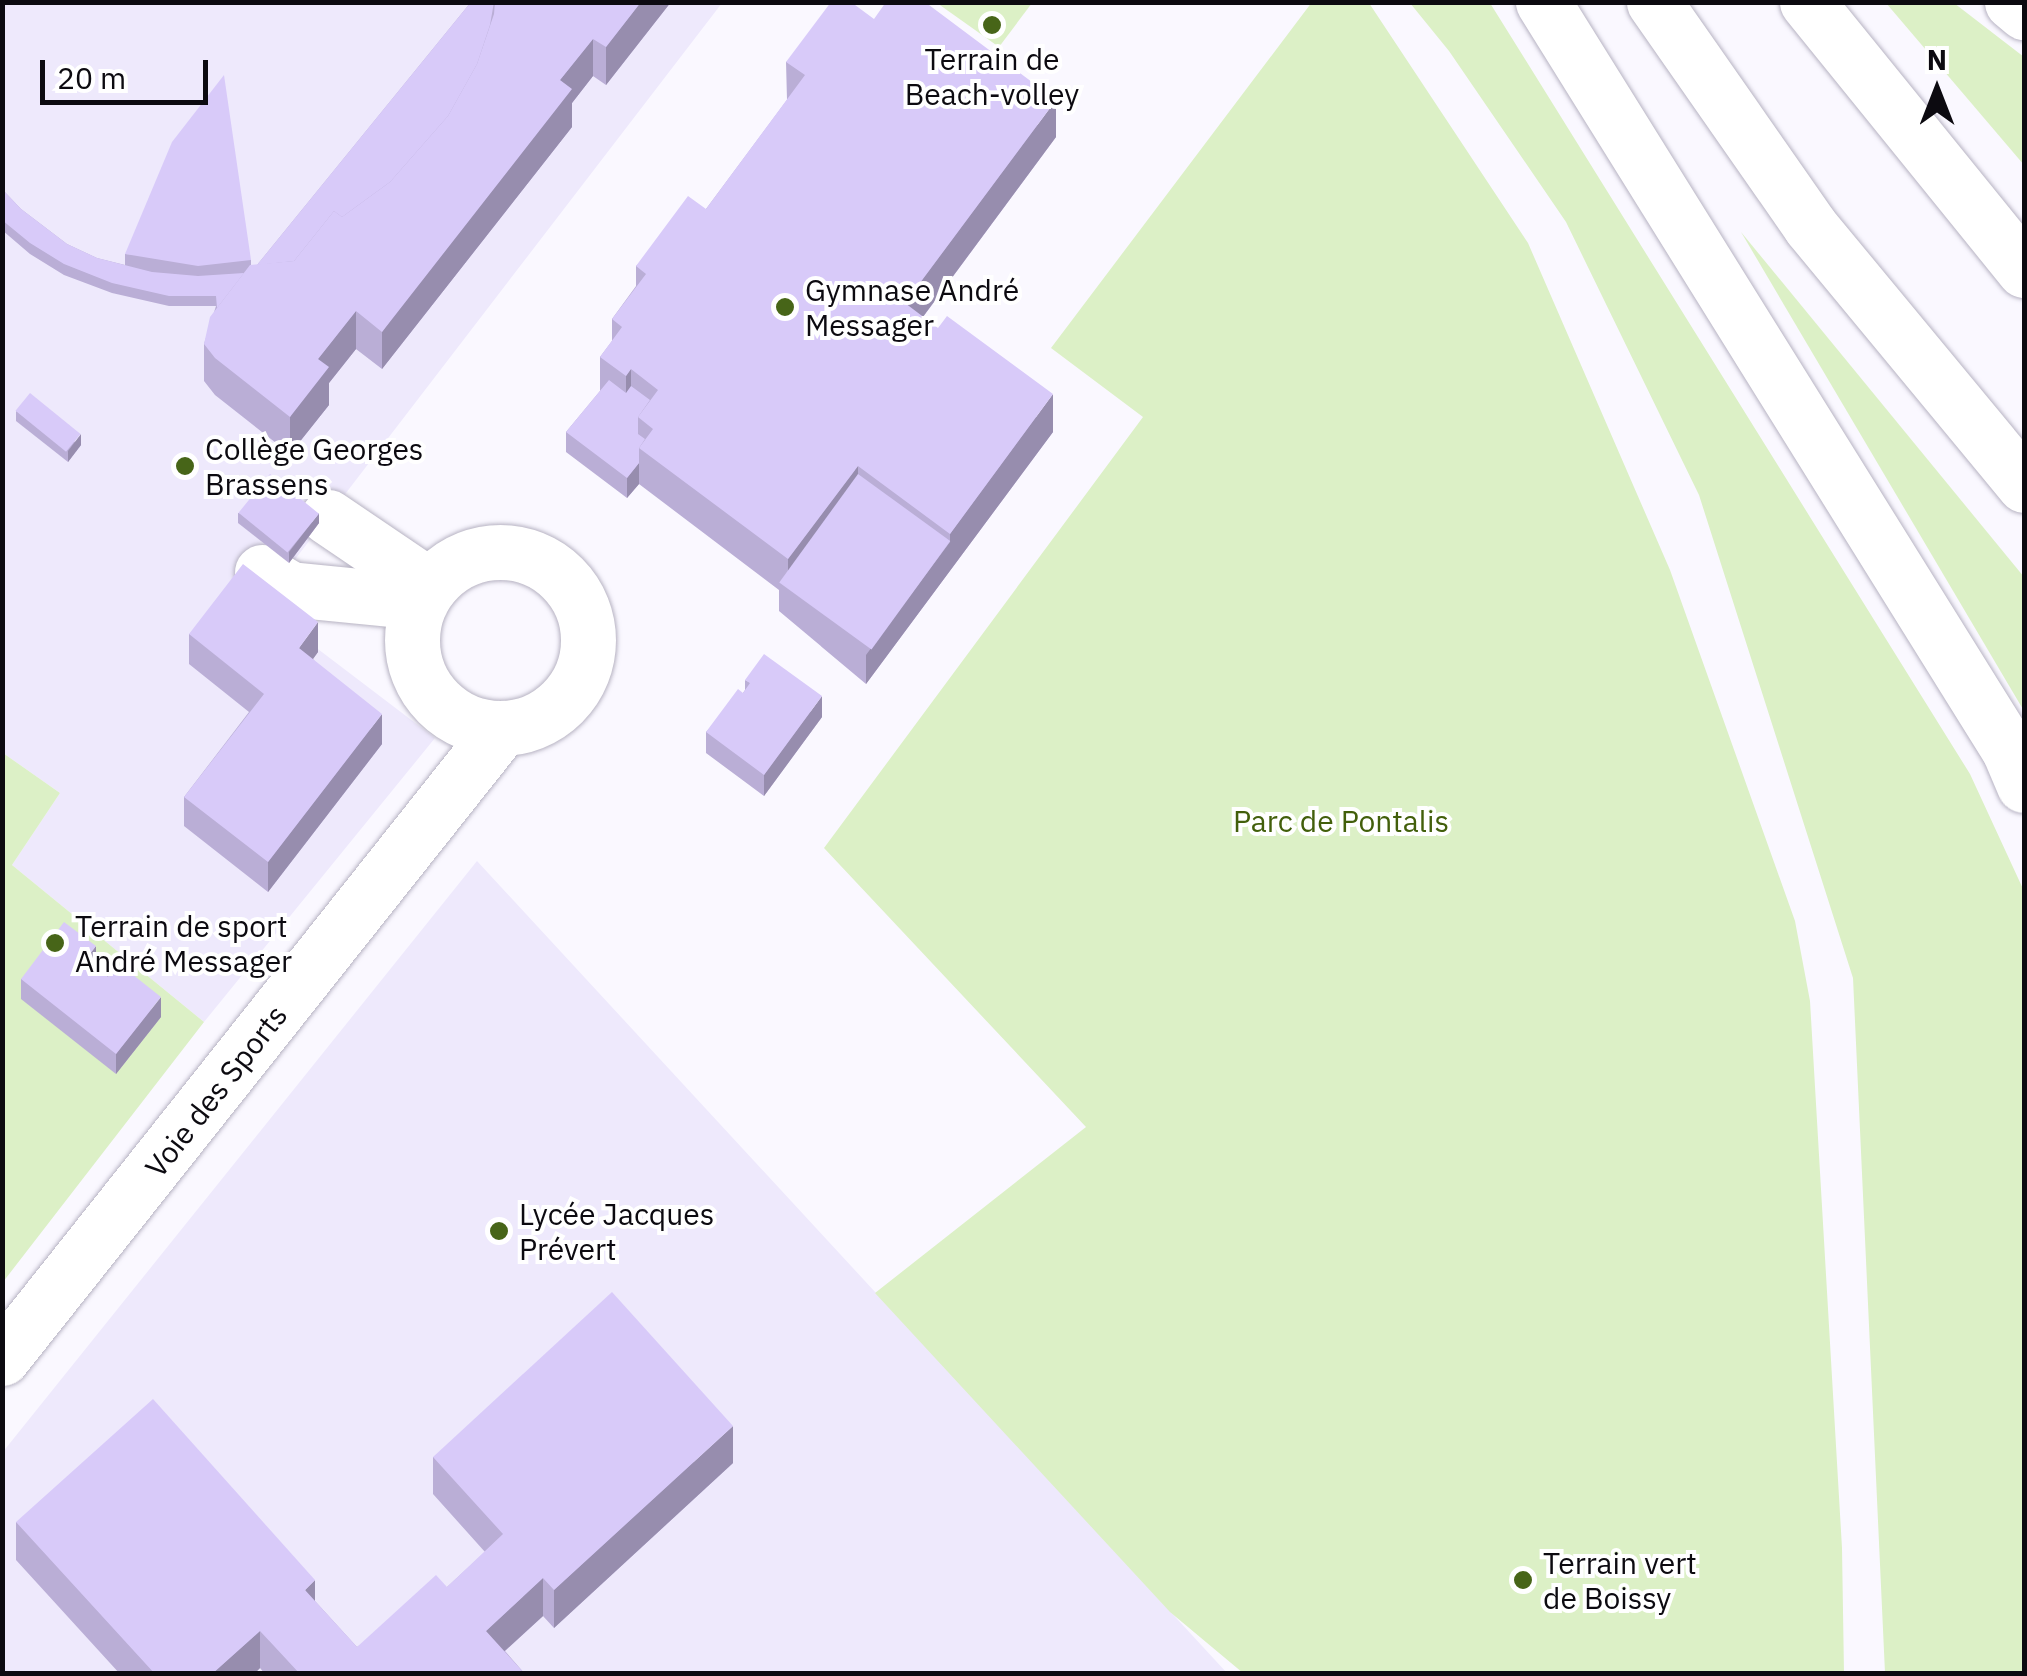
<!DOCTYPE html>
<html>
<head>
<meta charset="utf-8">
<style>
  body { margin:0 }
  #map { position:relative; width:2027px; height:1676px; overflow:hidden; background:#faf8ff; font-family:"IBM Plex Sans",sans-serif }
  div>[style] { position:absolute }
  [style*='--x'] { left:calc(var(--x)*1px); top:calc(var(--y)*1px); width:calc(var(--w)*1px); rotate:calc(var(--a)*1deg) }
  .built>* { inset:0; background:#eee9fc }
  .green>* { inset:0; background:#dcf0c6 }
  .roads { filter:drop-shadow(0 0 2px #b7b3c3) drop-shadow(0 0 2px #b7b3c3) }
  .street>* { height:55px; margin:-27.5px; padding:0 27.5px; transform-origin:27.5px; border-radius:27.5px; background:#fff }
  .street>.ring { margin:-27.5px; padding:0; box-sizing:content-box; background:none; border:55px solid #fff; border-radius:50% }
  .highway>* { height:55px; margin:-27.5px; padding:0 27.5px; transform-origin:27.5px; border-radius:27.5px; background:#fff }
  .wall>* { inset:0; background:#baaed6 }
  .shaded-wall>* { inset:0; background:#978dae }
  .building>* { inset:0; background:#d8caf9; transform-origin:0 0 }
  .dots>* { width:28px; height:28px; translate:-50% -50%; box-sizing:border-box; border:5px solid #fff; border-radius:50% }
  span { translate:-50% -50%; white-space:nowrap; text-align:center; line-height:1.15; -webkit-text-stroke:8px #fff; paint-order:stroke }
  .poi-label { font-size:30px; color:#0c0a10 }
  .left { translate:0 -50%; text-align:left }
  .park-label { font-size:30px; color:#425f0b }
  .street-label { font-size:30px; color:#0c0a10 }
  .frame { position:absolute; inset:0; border:5px solid #0c0a10; pointer-events:none }
  .north { position:absolute; left:1887px; top:40px; width:100px; height:100px; -webkit-text-stroke:8px #fff; paint-order:stroke; rotate:0deg; font-size:28px; font-weight:700; line-height:40px; text-align:center; color:#0c0a10 }
  .north::after { content:''; display:block; margin:auto; width:35px; height:45px; background:#0c0a10; clip-path:polygon(50% 0,100% 100%,50% 72%,0 100%) }
  .scale { position:absolute; left:40px; top:60px; width:168px; height:45px; box-sizing:border-box; border:5px solid #0c0a10; border-top:0; padding-left:12px; font-size:30px; line-height:35px; white-space:nowrap; color:#0c0a10; -webkit-text-stroke:8px #fff; paint-order:stroke }
</style>
</head>
<body>
<div id="map">
  <div class="built">
    <div style="clip-path:polygon(3px 3px,722px 3px,260px 605px,435px 738px,204px 1022px,12px 865px,60px 793px,3px 753px)"></div>
    <div style="clip-path:polygon(477px 861px,1227px 1673px,3px 1673px,2px 1453px)"></div>
  </div>
  <div class="green">
    <div style="clip-path:polygon(1312px 2px,1369px 3px,1528px 243px,1670px 570px,1795px 921px,1810px 1001px,1842px 1548px,1844px 1673px,1243px 1673px,1170px 1612px,875px 1293px,1086px 1127px,824px 848px,1143px 417px,1051px 348px)"></div>
    <div style="clip-path:polygon(937px 3px,1032px 2px,1032px 3px,999px 47px)"></div>
    <div style="clip-path:polygon(1410px 3px,1490px 3px,1970px 774px,2024px 891px,2024px 1673px,1885px 1673px,1853px 978px,1699px 495px,1566px 222px,1449px 51px)"></div>
    <div style="clip-path:polygon(1886px 3px,1954px 3px,2024px 57px,2024px 165px)"></div>
    <div style="clip-path:polygon(1741px 232px,2024px 577px,2024px 711px)"></div>
    <div style="clip-path:polygon(3px 753px,60px 793px,12px 865px,204px 1022px,3px 1282px)"></div>
  </div>
  <div class="roads">
    <div class="street">
      <div style="--x:328;--y:517;--w:123;--a:34.1"></div>
      <div class="ring" style="left:412px;top:552px;width:121px;height:121px"></div>
      <div style="--x:262;--y:572;--w:33;--a:31"></div>
      <div style="--x:290;--y:589;--w:131;--a:5.7"></div>
      <div style="--x:2;--y:1358;--w:804;--a:-51.56"></div>
    </div>
    <div class="highway">
      <div style="--x:1543;--y:2;--w:881;--a:58.08"></div>
      <div style="--x:2009;--y:750;--w:38;--a:67"></div>
      <div style="--x:1654;--y:2;--w:273;--a:55.1"></div>
      <div style="--x:1810;--y:226;--w:336;--a:50.4"></div>
      <div style="--x:1807;--y:2;--w:345;--a:51"></div>
      <div style="--x:2012;--y:2;--w:16;--a:40"></div>
    </div>
  </div>
  <div class="wall">
    <div style="clip-path:polygon(471px 2px,671px 2px,606px 85px,593px 76px,572px 103px,572px 127px,382px 369px,356px 349px,329px 383px,329px 405px,290px 454px,215px 395px,204px 381px,204px 344px,216px 306px,169px 306px,112px 293px,64px 275px,30px 254px,2px 230px,2px 189px,21px 209px,67px 244px,97px 258px,125px 265px,125px 254px,251px 260px,251px 265px,257px 265px)"></div>
    <div style="clip-path:polygon(874px 19px,1056px 137px,923px 317px,1053px 432px,866px 684px,779px 611px,779px 590px,639px 484px,627px 498px,566px 452px,566px 432px,600px 391px,600px 357px,612px 341px,612px 319px,636px 286px,636px 266px,706px 209px,787px 100px,786px 62px)"></div>
    <div style="clip-path:polygon(16px 411px,81px 445px,68px 462px,16px 421px)"></div>
    <div style="clip-path:polygon(238px 513px,319px 523px,289px 563px,238px 523px)"></div>
    <div style="clip-path:polygon(189px 634px,318px 652px,313px 659px,382px 744px,268px 892px,184px 826px,184px 797px,249px 712px,189px 664px)"></div>
    <div style="clip-path:polygon(745px 680px,822px 717px,764px 796px,706px 753px,706px 732px,743px 693px,745px 690px)"></div>
    <div style="clip-path:polygon(96px 967px,161px 1017px,116px 1074px,21px 999px,21px 979px)"></div>
    <div style="clip-path:polygon(433px 1457px,733px 1463px,554px 1628px,543px 1616px,505px 1651px,525px 1674px,265px 1674px,260px 1668px,254px 1674px,120px 1674px,16px 1560px,16px 1522px,315px 1601px,357px 1647px,447px 1587px,485px 1552px,433px 1494px)"></div>
  </div>
  <div class="shaded-wall">
    <div style="clip-path:polygon(641px 2px,671px 2px,606px 85px,606px 47px)"></div>
    <div style="clip-path:polygon(593px 39px,593px 76px,572px 103px,572px 127px,382px 369px,382px 332px,560px 80px)"></div>
    <div style="clip-path:polygon(1056px 100px,1056px 137px,905px 341px,905px 303px)"></div>
    <div style="clip-path:polygon(356px 311px,356px 349px,329px 383px,329px 405px,290px 454px,290px 417px,318px 359px)"></div>
    <div style="clip-path:polygon(631px 369px,631px 406px,626px 414px,626px 376px)"></div>
    <div style="clip-path:polygon(1053px 394px,1053px 432px,866px 684px,866px 655px,950px 542px,950px 534px)"></div>
    <div style="clip-path:polygon(81px 434px,81px 445px,68px 462px,68px 451px)"></div>
    <div style="clip-path:polygon(639px 463px,639px 484px,627px 498px,627px 478px)"></div>
    <div style="clip-path:polygon(858px 466px,858px 504px,788px 589px,788px 559px)"></div>
    <div style="clip-path:polygon(319px 513px,319px 523px,289px 563px,289px 552px)"></div>
    <div style="clip-path:polygon(318px 622px,318px 652px,299px 678px,299px 648px)"></div>
    <div style="clip-path:polygon(822px 696px,822px 717px,764px 796px,764px 775px)"></div>
    <div style="clip-path:polygon(382px 714px,382px 744px,268px 892px,268px 862px)"></div>
    <div style="clip-path:polygon(96px 946px,96px 967px,86px 959px)"></div>
    <div style="clip-path:polygon(161px 997px,161px 1017px,116px 1074px,116px 1054px)"></div>
    <div style="clip-path:polygon(733px 1426px,733px 1463px,554px 1628px,554px 1590px)"></div>
    <div style="clip-path:polygon(543px 1578px,543px 1616px,486px 1668px,486px 1631px)"></div>
    <div style="clip-path:polygon(315px 1580px,315px 1618px,305px 1590px)"></div>
    <div style="clip-path:polygon(260px 1631px,260px 1668px,254px 1674px,212px 1674px)"></div>
  </div>
  <div class="building">
    <div style="clip-path:polygon(471px 2px,494px 2px,490px 25px,477px 64px,448px 116px,390px 182px,342px 217px,334px 211px,294px 261px,257px 265px)"></div>
    <div style="clip-path:polygon(495px 2px,641px 2px,606px 47px,593px 39px,560px 80px,572px 89px,382px 332px,356px 311px,318px 359px,329px 367px,290px 417px,215px 358px,204px 344px,210px 317px,250px 265px,294px 261px,334px 211px,342px 217px,390px 182px,448px 116px,477px 64px,494px 14px)"></div>
    <div style="clip-path:polygon(831px 2px,851px 2px,874px 19px,886px 2px,925px 2px,1056px 100px,905px 303px,938px 328px,947px 316px,1053px 394px,950px 534px,858px 466px,788px 559px,639px 448px,653px 429px,638px 417px,658px 390px,631px 369px,626px 376px,600px 357px,622px 327px,612px 319px,646px 274px,636px 266px,688px 196px,706px 209px,805px 75px,786px 62px)"></div>
    <div style="clip-path:polygon(224px 75px,251px 260px,198px 266px,125px 254px,172px 142px)"></div>
    <div style="clip-path:polygon(2px 189px,21px 209px,67px 244px,97px 258px,152px 272px,198px 276px,244px 273px,217px 308px,216px 296px,169px 296px,112px 283px,64px 264px,30px 243px,2px 220px)"></div>
    <div style="clip-path:polygon(609px 380px,626px 393px,631px 386px,650px 400px,638px 417px,638px 434px,645px 439px,639px 448px,639px 463px,627px 478px,566px 432px)"></div>
    <div style="left:30px;top:393px;width:65px;height:23px;rotate:39deg"></div>
    <div style="left:270px;top:474px;width:63px;height:50px;rotate:39deg"></div>
    <div style="left:858px;top:474px;width:114px;height:134px;rotate:36deg"></div>
    <div style="clip-path:polygon(243px 564px,318px 622px,299px 648px,382px 714px,268px 862px,184px 797px,264px 694px,189px 634px)"></div>
    <div style="clip-path:polygon(764px 654px,822px 696px,764px 775px,706px 732px,738px 689px,743px 693px,750px 683px,745px 680px)"></div>
    <div style="clip-path:polygon(64px 922px,96px 946px,86px 959px,108px 977px,118px 963px,161px 997px,116px 1054px,21px 979px)"></div>
    <div style="clip-path:polygon(612px 1292px,733px 1426px,554px 1590px,543px 1578px,486px 1631px,525px 1674px,300px 1674px,260px 1631px,212px 1674px,155px 1674px,16px 1522px,153px 1399px,315px 1580px,305px 1590px,357px 1647px,436px 1575px,447px 1587px,503px 1534px,433px 1457px)"></div>
  </div>
  <div class="dots">
    <div style="left:992px;top:25px;background:#476518"></div>
    <div style="left:785px;top:307px;background:#476518"></div>
    <div style="left:185px;top:466px;background:#476518"></div>
    <div style="left:55px;top:943px;background:#476518"></div>
    <div style="left:499px;top:1231px;background:#476518"></div>
    <div style="left:1523px;top:1580px;background:#476518"></div>
  </div>
  <div class="poi-label">
    <span style="left:992px;top:76px">Terrain de<br>Beach-volley</span>
    <span class="left" style="left:805px;top:307px">Gymnase André<br>Messager</span>
    <span class="left" style="left:205px;top:466px">Collège Georges<br>Brassens</span>
    <span class="left" style="left:75px;top:943px">Terrain de sport<br>André Messager</span>
    <span class="left" style="left:519px;top:1231px">Lycée Jacques<br>Prévert</span>
    <span class="left" style="left:1543px;top:1580px">Terrain vert<br>de Boissy</span>
  </div>
  <div class="park-label">
    <span style="left:1341px;top:821px">Parc de Pontalis</span>
  </div>
  <div class="street-label">
    <span style="left:216px;top:1091px;rotate:-52deg">Voie des Sports</span>
  </div>
  <div class="frame"></div>
  <div class="north">N</div>
  <div class="scale">20 m</div>
</div>
</body>
</html>
